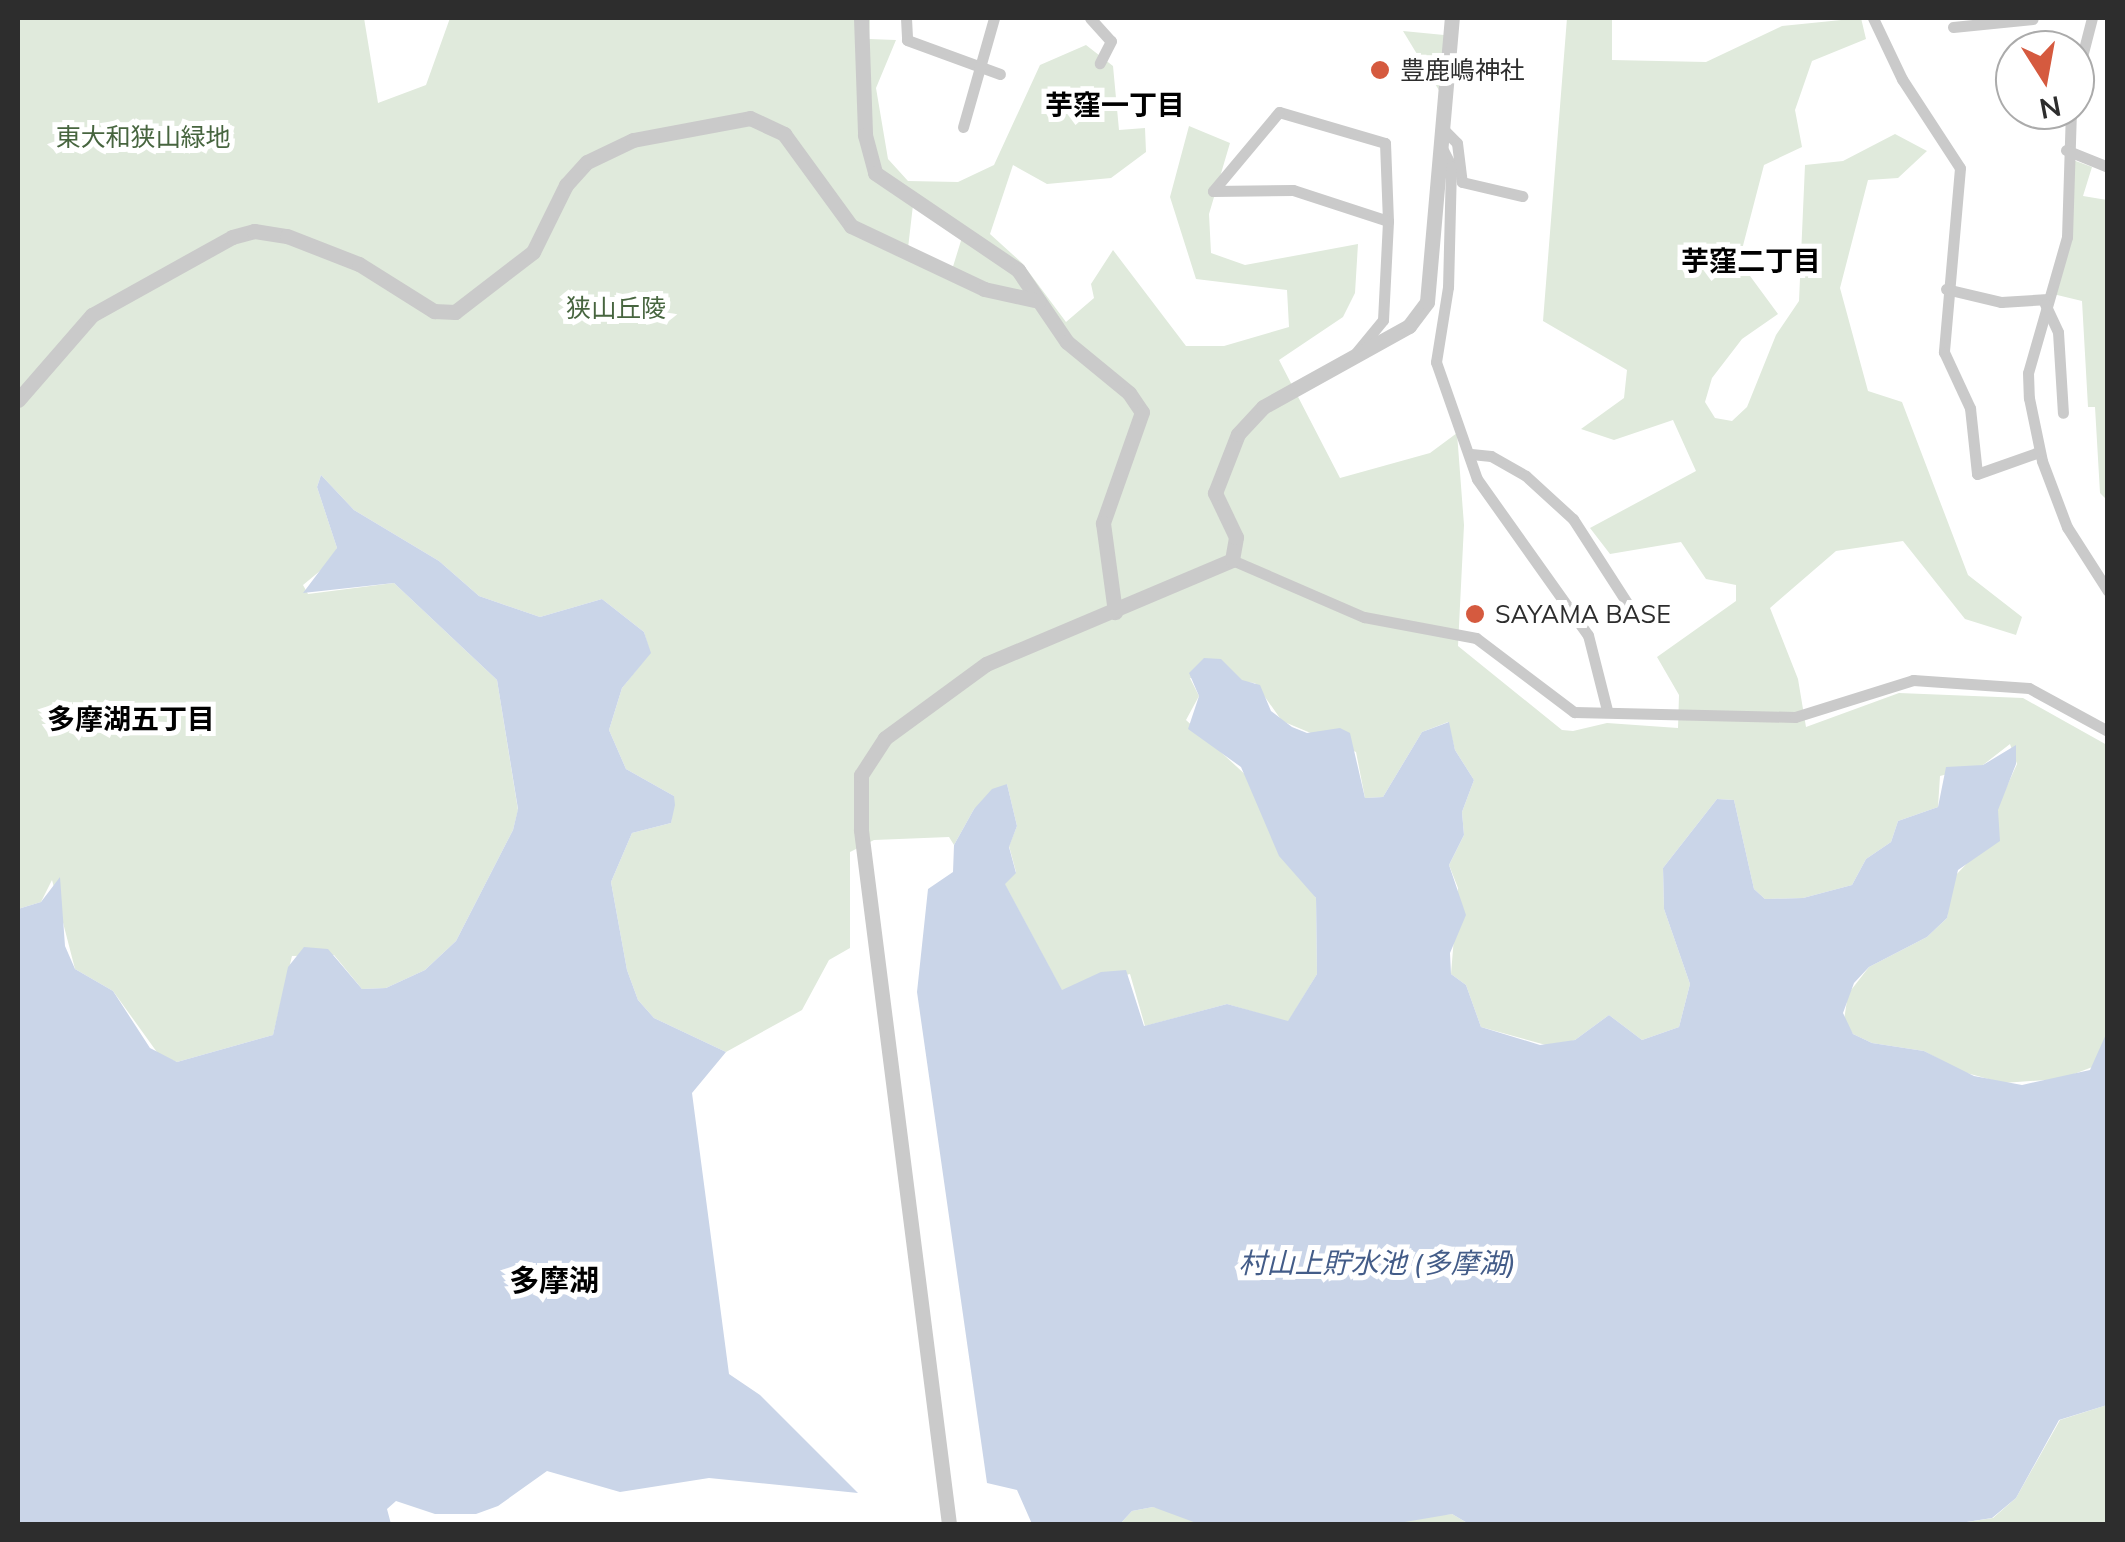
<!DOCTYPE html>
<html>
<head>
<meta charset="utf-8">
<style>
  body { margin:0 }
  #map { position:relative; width:2125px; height:1542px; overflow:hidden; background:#fff; font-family:Mulish,"Noto Sans JP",sans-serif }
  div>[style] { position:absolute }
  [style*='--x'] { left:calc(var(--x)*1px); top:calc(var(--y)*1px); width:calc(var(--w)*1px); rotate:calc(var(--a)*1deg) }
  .green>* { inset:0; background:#e0eadc }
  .water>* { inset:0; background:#cad5e8 }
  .minor>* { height:11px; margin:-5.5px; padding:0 5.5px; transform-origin:5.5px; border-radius:5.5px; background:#cacaca }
  .tertiary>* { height:15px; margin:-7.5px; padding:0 7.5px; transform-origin:7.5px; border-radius:7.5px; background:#cacaca }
  .dots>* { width:28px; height:28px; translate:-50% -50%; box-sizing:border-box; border:5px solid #fff; border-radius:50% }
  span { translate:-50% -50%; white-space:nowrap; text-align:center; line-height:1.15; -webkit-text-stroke:10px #fff; paint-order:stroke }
  .poi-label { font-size:25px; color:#2d2d2d }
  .left { translate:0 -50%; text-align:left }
  .park-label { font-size:25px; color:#47653f }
  .neighbourhood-label { font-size:28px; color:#000; font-weight:700 }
  .water-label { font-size:28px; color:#435c88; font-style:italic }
  .quarter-label { font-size:30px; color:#000; font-weight:700 }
  .frame { position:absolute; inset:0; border:20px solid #2d2d2d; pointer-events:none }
  .north { position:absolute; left:1995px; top:30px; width:100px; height:100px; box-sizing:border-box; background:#fff; border:2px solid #ababab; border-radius:50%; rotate:169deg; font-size:28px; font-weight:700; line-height:40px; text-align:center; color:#2d2d2d }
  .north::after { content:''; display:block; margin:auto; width:35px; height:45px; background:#d55a3f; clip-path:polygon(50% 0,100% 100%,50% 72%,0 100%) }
</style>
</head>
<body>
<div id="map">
  <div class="green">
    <div style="clip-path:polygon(evenodd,18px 18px,364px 18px,378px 103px,426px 85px,450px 18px,870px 18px,869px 39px,896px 40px,876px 88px,888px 159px,908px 181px,958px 182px,994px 165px,1040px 65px,1086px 45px,1113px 66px,1119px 130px,1145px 128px,1146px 152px,1111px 178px,1047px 184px,1013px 165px,990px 234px,1022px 263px,1066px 322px,1094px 298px,1091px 284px,1113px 250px,1186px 346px,1224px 346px,1289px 327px,1287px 290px,1196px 279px,1170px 197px,1189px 126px,1230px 143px,1209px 214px,1211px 253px,1245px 265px,1358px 244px,1355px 293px,1343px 317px,1279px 360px,1340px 478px,1430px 453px,1457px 433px,1464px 525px,1458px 646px,1562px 730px,1573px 731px,1607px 723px,1678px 728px,1679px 695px,1657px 657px,1736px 601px,1736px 585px,1706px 579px,1681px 542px,1610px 554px,1590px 528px,1696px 471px,1673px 420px,1614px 440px,1581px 429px,1624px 398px,1627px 370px,1543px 321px,1567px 18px,1612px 18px,1612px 60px,1706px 62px,1782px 26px,1861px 18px,1866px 39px,1812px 61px,1795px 110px,1802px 147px,1764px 165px,1739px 261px,1778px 314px,1742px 339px,1712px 378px,1705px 402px,1715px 418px,1732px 421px,1747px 407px,1776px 335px,1799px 301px,1805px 165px,1843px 161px,1895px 134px,1927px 151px,1898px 178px,1868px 180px,1840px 288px,1868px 391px,1902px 402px,1968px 575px,2022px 617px,2016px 635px,1965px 619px,1903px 541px,1836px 551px,1770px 608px,1798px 679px,1806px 727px,1899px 693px,2023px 698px,2107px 745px,2108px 1032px,2095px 1066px,2061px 1079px,2003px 1083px,1963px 1072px,1924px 1051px,1872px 1043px,1853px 1034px,1844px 1020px,1848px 994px,1869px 967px,1927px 937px,1947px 918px,1953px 878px,1976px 854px,2017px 764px,2010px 744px,1983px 765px,1940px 776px,1938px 807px,1898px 821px,1891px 842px,1866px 859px,1852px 885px,1803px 898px,1765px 899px,1754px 889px,1734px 800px,1717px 799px,1663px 868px,1664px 909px,1690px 984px,1679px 1027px,1642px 1040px,1609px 1015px,1575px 1040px,1553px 1047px,1481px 1027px,1466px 985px,1451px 974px,1458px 888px,1449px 865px,1464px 835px,1462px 812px,1474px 780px,1455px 750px,1448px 722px,1422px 732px,1383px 797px,1365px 798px,1356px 752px,1282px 721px,1255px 683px,1190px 678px,1199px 696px,1186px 720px,1249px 778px,1289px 861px,1316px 898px,1317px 974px,1288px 1022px,1227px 1004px,1145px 1026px,1130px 974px,1062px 991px,1004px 883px,1016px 872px,1009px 846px,1017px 826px,1007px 784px,974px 809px,954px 845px,949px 837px,874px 840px,850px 852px,850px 948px,829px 960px,802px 1010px,726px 1052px,654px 1018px,638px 1000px,627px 970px,611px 882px,632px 833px,671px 823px,674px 796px,626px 769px,609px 730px,622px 688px,650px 653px,644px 632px,602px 599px,540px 617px,479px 596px,439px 561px,354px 510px,321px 475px,317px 487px,337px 548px,332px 561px,303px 585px,308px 594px,394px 583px,497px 680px,518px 810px,513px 830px,456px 941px,425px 970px,386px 988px,362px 989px,334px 955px,292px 956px,273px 1035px,177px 1062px,159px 1055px,113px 991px,75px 969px,52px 880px,41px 902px,18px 909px,18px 18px,913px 205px,964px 231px,951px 273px,907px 257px,913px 205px)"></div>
    <div style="clip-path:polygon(1403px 31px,1444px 35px,1440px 92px)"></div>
    <div style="clip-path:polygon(2073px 160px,2092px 167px,2083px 196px,2107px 200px,2107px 500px,2100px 493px,2095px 407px,2088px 407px,2082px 301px,2053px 294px,2072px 238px)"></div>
    <div style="clip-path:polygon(2107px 1405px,2107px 1524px,1954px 1524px,1993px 1518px,2016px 1498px,2060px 1420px)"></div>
    <div style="clip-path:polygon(1153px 1507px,1180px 1512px,1199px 1524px,1120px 1524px,1132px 1511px)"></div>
    <div style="clip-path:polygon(1452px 1514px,1469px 1524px,1393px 1524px,1416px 1517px)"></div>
  </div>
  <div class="water">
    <div style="clip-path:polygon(321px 475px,354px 510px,439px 561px,479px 596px,540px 617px,602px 599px,644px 632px,651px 653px,622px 688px,609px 730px,626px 769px,674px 796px,675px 805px,671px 823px,632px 833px,611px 882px,627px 970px,638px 1000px,654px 1018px,726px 1052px,692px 1093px,729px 1374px,760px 1395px,858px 1493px,709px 1478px,620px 1492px,547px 1471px,498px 1506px,476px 1514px,435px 1514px,396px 1501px,387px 1509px,391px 1524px,18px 1524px,18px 909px,41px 902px,60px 877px,65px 946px,75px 969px,113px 991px,150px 1048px,177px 1062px,273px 1035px,288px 967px,304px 947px,328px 949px,362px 989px,386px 988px,425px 970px,456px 941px,513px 830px,518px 809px,497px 680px,394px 583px,303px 593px,337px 548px,317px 487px)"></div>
    <div style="clip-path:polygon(1204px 658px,1221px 659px,1242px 680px,1260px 685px,1271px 711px,1292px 727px,1307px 733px,1340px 728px,1350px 733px,1365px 798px,1383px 797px,1422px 732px,1449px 722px,1455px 750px,1474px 780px,1462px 812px,1464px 835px,1449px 865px,1466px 915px,1450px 953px,1451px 974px,1466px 985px,1481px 1027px,1540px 1045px,1575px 1040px,1609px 1015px,1642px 1040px,1679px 1027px,1690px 984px,1664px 909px,1663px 868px,1717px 799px,1734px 800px,1754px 889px,1765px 899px,1803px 898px,1852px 885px,1866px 859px,1891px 842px,1898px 821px,1938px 807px,1946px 767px,1983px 765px,2016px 745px,2016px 764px,1998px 810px,2000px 841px,1958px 870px,1947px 918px,1927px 937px,1869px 967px,1854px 983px,1843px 1013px,1853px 1034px,1872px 1043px,1924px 1051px,1974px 1076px,2022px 1085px,2090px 1070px,2107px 1032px,2107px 1405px,2059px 1420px,2016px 1498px,1992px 1518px,1954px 1524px,1469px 1524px,1452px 1514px,1393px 1524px,1199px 1524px,1153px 1507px,1132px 1511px,1120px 1524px,1032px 1524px,1017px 1490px,987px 1483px,917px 992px,928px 889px,953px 872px,954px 845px,974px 809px,992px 789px,1007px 784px,1017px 826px,1009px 847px,1016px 873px,1005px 884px,1062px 990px,1101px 972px,1126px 970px,1144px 1026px,1227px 1004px,1288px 1021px,1317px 974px,1316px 898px,1279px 856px,1241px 767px,1188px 729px,1199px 696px,1189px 673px)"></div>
  </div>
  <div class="minor">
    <div style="--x:906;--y:18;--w:22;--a:87"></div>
    <div style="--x:907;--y:40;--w:99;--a:20.1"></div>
    <div style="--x:1090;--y:18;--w:31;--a:48"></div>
    <div style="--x:1111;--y:41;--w:25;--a:117"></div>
    <div style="--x:1873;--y:18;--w:68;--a:64.6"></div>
    <div style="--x:1902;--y:79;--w:106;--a:56.9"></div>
    <div style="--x:1960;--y:168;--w:185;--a:95"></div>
    <div style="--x:1944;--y:352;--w:62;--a:65.1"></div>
    <div style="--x:1970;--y:408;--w:66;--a:83.9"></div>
    <div style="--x:1977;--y:474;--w:66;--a:-19.5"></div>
    <div style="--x:1953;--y:27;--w:80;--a:-5.7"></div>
    <div style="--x:2075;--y:84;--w:68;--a:-75.6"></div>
    <div style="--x:2071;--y:110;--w:127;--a:91.8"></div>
    <div style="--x:2067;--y:237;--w:141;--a:106"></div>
    <div style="--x:2028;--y:373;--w:25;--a:88"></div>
    <div style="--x:2029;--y:398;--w:64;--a:78.3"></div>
    <div style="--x:2042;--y:461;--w:71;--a:69.3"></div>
    <div style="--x:2067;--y:527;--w:76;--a:57.4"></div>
    <div style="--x:963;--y:127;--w:113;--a:-74.1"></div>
    <div style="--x:1442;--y:128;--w:21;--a:45"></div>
    <div style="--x:1457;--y:143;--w:39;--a:83"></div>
    <div style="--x:1462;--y:182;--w:62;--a:13.1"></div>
    <div style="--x:1442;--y:148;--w:20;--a:63"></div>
    <div style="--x:1451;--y:166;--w:121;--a:91.4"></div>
    <div style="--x:1448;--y:287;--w:76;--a:99.1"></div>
    <div style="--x:1436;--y:362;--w:124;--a:70.7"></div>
    <div style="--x:1477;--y:479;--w:191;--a:54.6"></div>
    <div style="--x:1588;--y:635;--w:77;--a:75.8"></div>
    <div style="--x:2066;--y:150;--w:45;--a:22"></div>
    <div style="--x:1946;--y:289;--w:57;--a:13.3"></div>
    <div style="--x:2001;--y:302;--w:47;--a:-3.7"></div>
    <div style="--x:2045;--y:304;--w:31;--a:65"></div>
    <div style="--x:2058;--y:332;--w:81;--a:86.5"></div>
    <div style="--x:1355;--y:354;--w:44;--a:-50.5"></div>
    <div style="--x:1383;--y:320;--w:99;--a:-87.1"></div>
    <div style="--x:1388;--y:221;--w:78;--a:-92.2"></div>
    <div style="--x:1385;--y:143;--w:110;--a:-163.7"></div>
    <div style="--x:1279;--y:112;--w:103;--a:129.9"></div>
    <div style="--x:1213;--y:191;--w:80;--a:-0.7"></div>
    <div style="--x:1293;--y:190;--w:100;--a:18.1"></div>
    <div style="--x:1471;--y:454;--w:20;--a:6"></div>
    <div style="--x:1491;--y:456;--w:40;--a:29.7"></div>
    <div style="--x:1526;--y:476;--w:64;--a:42.5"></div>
    <div style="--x:1573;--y:519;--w:120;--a:57.2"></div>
    <div style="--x:1232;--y:560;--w:144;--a:23.4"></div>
    <div style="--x:1364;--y:617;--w:114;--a:10.6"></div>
    <div style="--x:1476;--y:638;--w:123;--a:37.1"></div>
    <div style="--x:1574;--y:712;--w:221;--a:1.3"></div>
    <div style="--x:1795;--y:717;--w:124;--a:-17.4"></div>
    <div style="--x:1913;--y:680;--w:116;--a:3.9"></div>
    <div style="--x:2029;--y:688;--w:90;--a:28.6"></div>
  </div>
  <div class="tertiary">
    <div style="--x:861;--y:18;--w:117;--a:88"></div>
    <div style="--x:865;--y:135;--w:39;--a:75"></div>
    <div style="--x:875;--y:173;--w:173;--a:34.1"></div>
    <div style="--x:1018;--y:270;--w:87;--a:55.8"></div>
    <div style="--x:1067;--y:342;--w:80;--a:39.4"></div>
    <div style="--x:1129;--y:393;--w:23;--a:56"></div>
    <div style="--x:1142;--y:412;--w:118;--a:109.4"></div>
    <div style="--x:1103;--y:523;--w:90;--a:82.3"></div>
    <div style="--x:18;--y:400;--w:113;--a:-49"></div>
    <div style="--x:92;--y:315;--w:160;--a:-29.1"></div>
    <div style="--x:232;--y:237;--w:23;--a:-15"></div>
    <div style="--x:254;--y:231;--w:33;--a:9"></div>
    <div style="--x:287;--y:236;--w:77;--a:21.3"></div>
    <div style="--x:359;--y:264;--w:89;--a:32.1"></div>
    <div style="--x:434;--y:311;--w:21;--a:3"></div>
    <div style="--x:455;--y:312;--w:98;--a:-37.6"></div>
    <div style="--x:533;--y:252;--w:75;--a:-63.8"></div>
    <div style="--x:566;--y:185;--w:31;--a:-48"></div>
    <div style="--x:587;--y:162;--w:51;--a:-25.6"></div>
    <div style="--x:633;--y:140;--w:119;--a:-10.6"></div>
    <div style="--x:750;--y:118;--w:38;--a:25"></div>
    <div style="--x:784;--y:134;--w:114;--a:53.9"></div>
    <div style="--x:851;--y:226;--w:147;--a:25.3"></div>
    <div style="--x:984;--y:289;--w:56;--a:12.3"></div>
    <div style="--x:949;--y:1524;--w:700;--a:-97.23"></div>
    <div style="--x:861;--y:830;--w:55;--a:-90"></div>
    <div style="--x:861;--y:775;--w:44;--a:-57"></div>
    <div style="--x:885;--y:738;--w:125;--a:-36.2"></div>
    <div style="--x:986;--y:664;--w:267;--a:-22.9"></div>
    <div style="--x:1232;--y:560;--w:23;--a:-80"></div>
    <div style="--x:1236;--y:537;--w:49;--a:-115.5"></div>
    <div style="--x:1215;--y:493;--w:63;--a:-68.7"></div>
    <div style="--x:1238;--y:434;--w:37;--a:-47"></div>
    <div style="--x:1263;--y:407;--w:167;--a:-29"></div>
    <div style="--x:1409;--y:326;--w:30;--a:-53"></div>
    <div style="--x:1427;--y:302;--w:285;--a:-85"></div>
  </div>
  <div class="dots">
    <div style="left:1380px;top:70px;background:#d55a3f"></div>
    <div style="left:1475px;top:614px;background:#d55a3f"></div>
  </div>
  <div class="poi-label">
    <span class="left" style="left:1400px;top:70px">豊鹿嶋神社</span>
    <span class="left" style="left:1495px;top:614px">SAYAMA BASE</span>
  </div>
  <div class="park-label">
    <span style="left:143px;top:137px">東大和狭山緑地</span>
    <span style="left:616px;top:308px">狭山丘陵</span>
  </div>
  <div class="neighbourhood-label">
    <span style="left:1115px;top:105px">芋窪一丁目</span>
    <span style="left:1751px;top:261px">芋窪二丁目</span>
    <span style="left:131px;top:719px">多摩湖五丁目</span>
  </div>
  <div class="water-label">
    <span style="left:1377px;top:1263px">村山上貯水池 (多摩湖)</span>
  </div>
  <div class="quarter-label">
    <span style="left:554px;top:1280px">多摩湖</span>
  </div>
  <div class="frame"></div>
  <div class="north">N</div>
</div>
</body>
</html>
